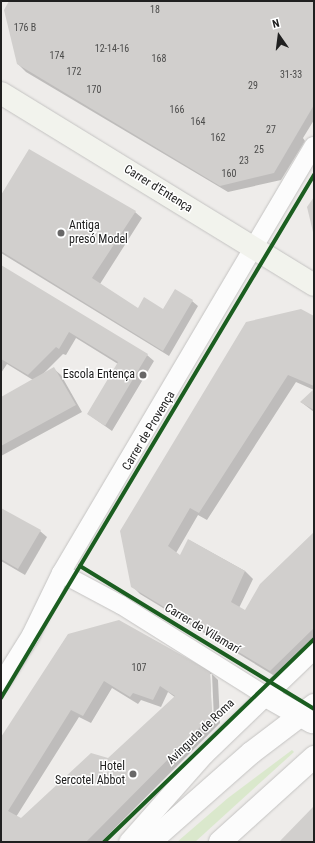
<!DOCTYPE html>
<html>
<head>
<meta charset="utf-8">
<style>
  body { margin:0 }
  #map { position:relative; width:315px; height:843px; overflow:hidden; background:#eeecea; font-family:"Roboto Condensed",sans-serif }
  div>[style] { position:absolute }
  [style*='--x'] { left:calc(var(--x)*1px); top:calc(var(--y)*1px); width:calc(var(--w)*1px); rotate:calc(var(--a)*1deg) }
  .grass>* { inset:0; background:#dae8cc }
  .shadow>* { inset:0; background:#0003 }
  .building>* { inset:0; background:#d1cfcd }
  .roads { filter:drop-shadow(0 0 1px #c4c3c2) drop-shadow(0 0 1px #c4c3c2) }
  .minor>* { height:18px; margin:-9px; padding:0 9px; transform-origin:9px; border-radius:9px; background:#fcfcfc }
  .tertiary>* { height:22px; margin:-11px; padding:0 11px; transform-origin:11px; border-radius:11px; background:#fcfcfc }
  .secondary>* { height:22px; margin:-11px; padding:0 11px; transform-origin:11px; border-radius:11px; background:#f2f3ed }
  .cycleway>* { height:4px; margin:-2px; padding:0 2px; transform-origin:2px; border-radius:2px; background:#1b5e20 }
  .dots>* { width:11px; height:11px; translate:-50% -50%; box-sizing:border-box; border:2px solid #fff; border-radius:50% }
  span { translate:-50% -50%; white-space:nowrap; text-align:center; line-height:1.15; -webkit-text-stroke:3px #fff; paint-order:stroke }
  .number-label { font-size:10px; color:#4c4c4b }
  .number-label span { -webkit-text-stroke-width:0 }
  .street-label { font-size:12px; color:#202020 }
  .poi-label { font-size:12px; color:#202020 }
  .left { translate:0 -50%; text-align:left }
  .right { translate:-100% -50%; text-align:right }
  .frame { position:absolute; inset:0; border:2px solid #202020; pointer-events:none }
  .north { position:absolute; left:259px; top:16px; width:40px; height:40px; -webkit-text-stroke:3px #fff; paint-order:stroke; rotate:346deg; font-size:11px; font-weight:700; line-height:16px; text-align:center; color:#202020 }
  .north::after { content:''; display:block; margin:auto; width:14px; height:18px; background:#202020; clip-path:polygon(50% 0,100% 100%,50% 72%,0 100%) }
</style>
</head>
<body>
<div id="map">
  <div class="grass">
    <div style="clip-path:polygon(292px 750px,294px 752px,195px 842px,177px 842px,228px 798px)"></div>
  </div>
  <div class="shadow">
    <div style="clip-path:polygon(11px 1px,314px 1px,314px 120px,303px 138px,305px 141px,281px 180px,228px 192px,26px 72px,18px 64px)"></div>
    <div style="clip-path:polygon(1px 197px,135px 212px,142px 218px,100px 284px,138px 309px,164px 310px,192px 301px,198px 306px,169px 356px,1px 253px)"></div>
    <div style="clip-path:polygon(1px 266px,147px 355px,154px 361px,112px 431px,88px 414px,118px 364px,76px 338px,66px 355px,63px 354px,42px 375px,54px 369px,61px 375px,82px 412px,1px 456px,1px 398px,33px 380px,7px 364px,1px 373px)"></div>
    <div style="clip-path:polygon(314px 317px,314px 390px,296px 382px,207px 520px,198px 515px,176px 553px,181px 556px,189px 540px,245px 571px,253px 579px,239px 608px,246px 611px,314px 534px,314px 643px,278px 678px,140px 594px,132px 586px)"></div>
    <div style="clip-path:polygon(314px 390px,314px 412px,301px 402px)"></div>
    <div style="clip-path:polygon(1px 509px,40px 531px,47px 537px,25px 575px,1px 561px)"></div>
    <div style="clip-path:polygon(evenodd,68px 635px,210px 672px,218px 680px,220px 723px,101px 842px,1px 842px,1px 739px,68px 635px,210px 674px,212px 674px,214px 720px,212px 720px,210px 674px,68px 635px,112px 688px,138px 704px,141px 700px,161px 707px,168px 692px,176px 698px,109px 759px,21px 819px,16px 817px,79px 717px,91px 723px,112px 688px)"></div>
  </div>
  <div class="building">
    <div style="clip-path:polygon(9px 1px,314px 1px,314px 105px,274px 173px,220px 186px,17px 64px,4px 10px)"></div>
    <div style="clip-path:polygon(29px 149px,136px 211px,92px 278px,138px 308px,144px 297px,163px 309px,175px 289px,193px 300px,163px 351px,1px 251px,1px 195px)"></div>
    <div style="clip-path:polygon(314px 197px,314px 232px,313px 232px,307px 207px)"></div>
    <div style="clip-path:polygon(1px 265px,148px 354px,105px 426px,87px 414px,118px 362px,69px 332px,59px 349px,56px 347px,28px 375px,1px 359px)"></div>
    <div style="clip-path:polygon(301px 309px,314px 316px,314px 386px,288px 375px,199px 513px,190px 508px,168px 546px,180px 555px,188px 539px,245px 571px,231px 602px,245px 610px,260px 584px,314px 532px,314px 628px,270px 671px,131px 587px,120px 531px,246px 322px)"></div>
    <div style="clip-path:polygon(54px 367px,76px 405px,1px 446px,1px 397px)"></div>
    <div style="clip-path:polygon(314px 389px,314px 410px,300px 402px)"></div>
    <div style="clip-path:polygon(1px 508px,41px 530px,18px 569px,1px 559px)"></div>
    <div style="clip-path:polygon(evenodd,119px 620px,210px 671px,212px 715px,86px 842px,1px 842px,1px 737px,68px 634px,119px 620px,104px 681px,130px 697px,133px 693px,153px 700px,160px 686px,175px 696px,108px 758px,91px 753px,21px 818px,8px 811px,71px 710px,83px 716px,104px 681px)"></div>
    <div style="clip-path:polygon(314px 806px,314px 842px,279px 842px)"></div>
  </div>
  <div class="roads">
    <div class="minor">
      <div style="--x:61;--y:573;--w:68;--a:28.1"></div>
      <div style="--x:121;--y:605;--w:171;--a:32.1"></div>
      <div style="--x:1;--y:683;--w:57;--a:-58"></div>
      <div style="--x:31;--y:635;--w:69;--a:-64.2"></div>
      <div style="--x:61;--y:573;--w:496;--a:-59.4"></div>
      <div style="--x:128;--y:842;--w:116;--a:-48.5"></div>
      <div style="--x:205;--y:755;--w:151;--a:-43.9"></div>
    </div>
    <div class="tertiary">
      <div style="--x:266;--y:696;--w:53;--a:29.5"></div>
      <div style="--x:150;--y:842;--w:135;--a:-41.4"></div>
      <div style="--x:251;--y:753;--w:79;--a:-37.3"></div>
      <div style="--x:220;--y:842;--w:127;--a:-42.1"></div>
    </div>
    <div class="secondary">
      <div style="--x:1;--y:93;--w:367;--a:31.5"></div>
    </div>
  </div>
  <div class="cycleway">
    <div style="--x:80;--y:566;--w:274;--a:31.4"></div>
    <div style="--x:1;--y:698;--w:610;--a:-59.1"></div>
    <div style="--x:104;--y:842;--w:292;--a:-44"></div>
  </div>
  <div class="dots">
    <div style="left:61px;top:233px;background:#686767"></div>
    <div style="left:143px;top:375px;background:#686767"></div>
    <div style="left:133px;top:774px;background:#686767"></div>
  </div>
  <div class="number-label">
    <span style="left:155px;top:10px">18</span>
    <span style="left:25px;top:28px">176 B</span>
    <span style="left:112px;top:49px">12-14-16</span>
    <span style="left:57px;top:56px">174</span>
    <span style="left:159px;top:59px">168</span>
    <span style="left:74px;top:72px">172</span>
    <span style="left:291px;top:75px">31-33</span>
    <span style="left:253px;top:86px">29</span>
    <span style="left:94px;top:90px">170</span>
    <span style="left:177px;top:110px">166</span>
    <span style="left:198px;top:122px">164</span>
    <span style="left:271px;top:130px">27</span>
    <span style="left:218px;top:138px">162</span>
    <span style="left:259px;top:150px">25</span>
    <span style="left:244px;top:161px">23</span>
    <span style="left:229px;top:174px">160</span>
    <span style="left:139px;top:668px">107</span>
  </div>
  <div class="street-label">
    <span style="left:158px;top:189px;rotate:32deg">Carrer d'Entença</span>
    <span style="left:149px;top:431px;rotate:-59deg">Carrer de Provença</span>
    <span style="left:202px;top:629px;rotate:31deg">Carrer de Vilamarí</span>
    <span style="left:201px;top:732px;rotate:-44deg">Avinguda de Roma</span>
  </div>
  <div class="poi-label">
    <span class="left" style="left:69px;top:233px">Antiga<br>presó Model</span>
    <span class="right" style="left:135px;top:375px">Escola Entença</span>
    <span class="right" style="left:125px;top:774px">Hotel<br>Sercotel Abbot</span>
  </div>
  <div class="frame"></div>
  <div class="north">N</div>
</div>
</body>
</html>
